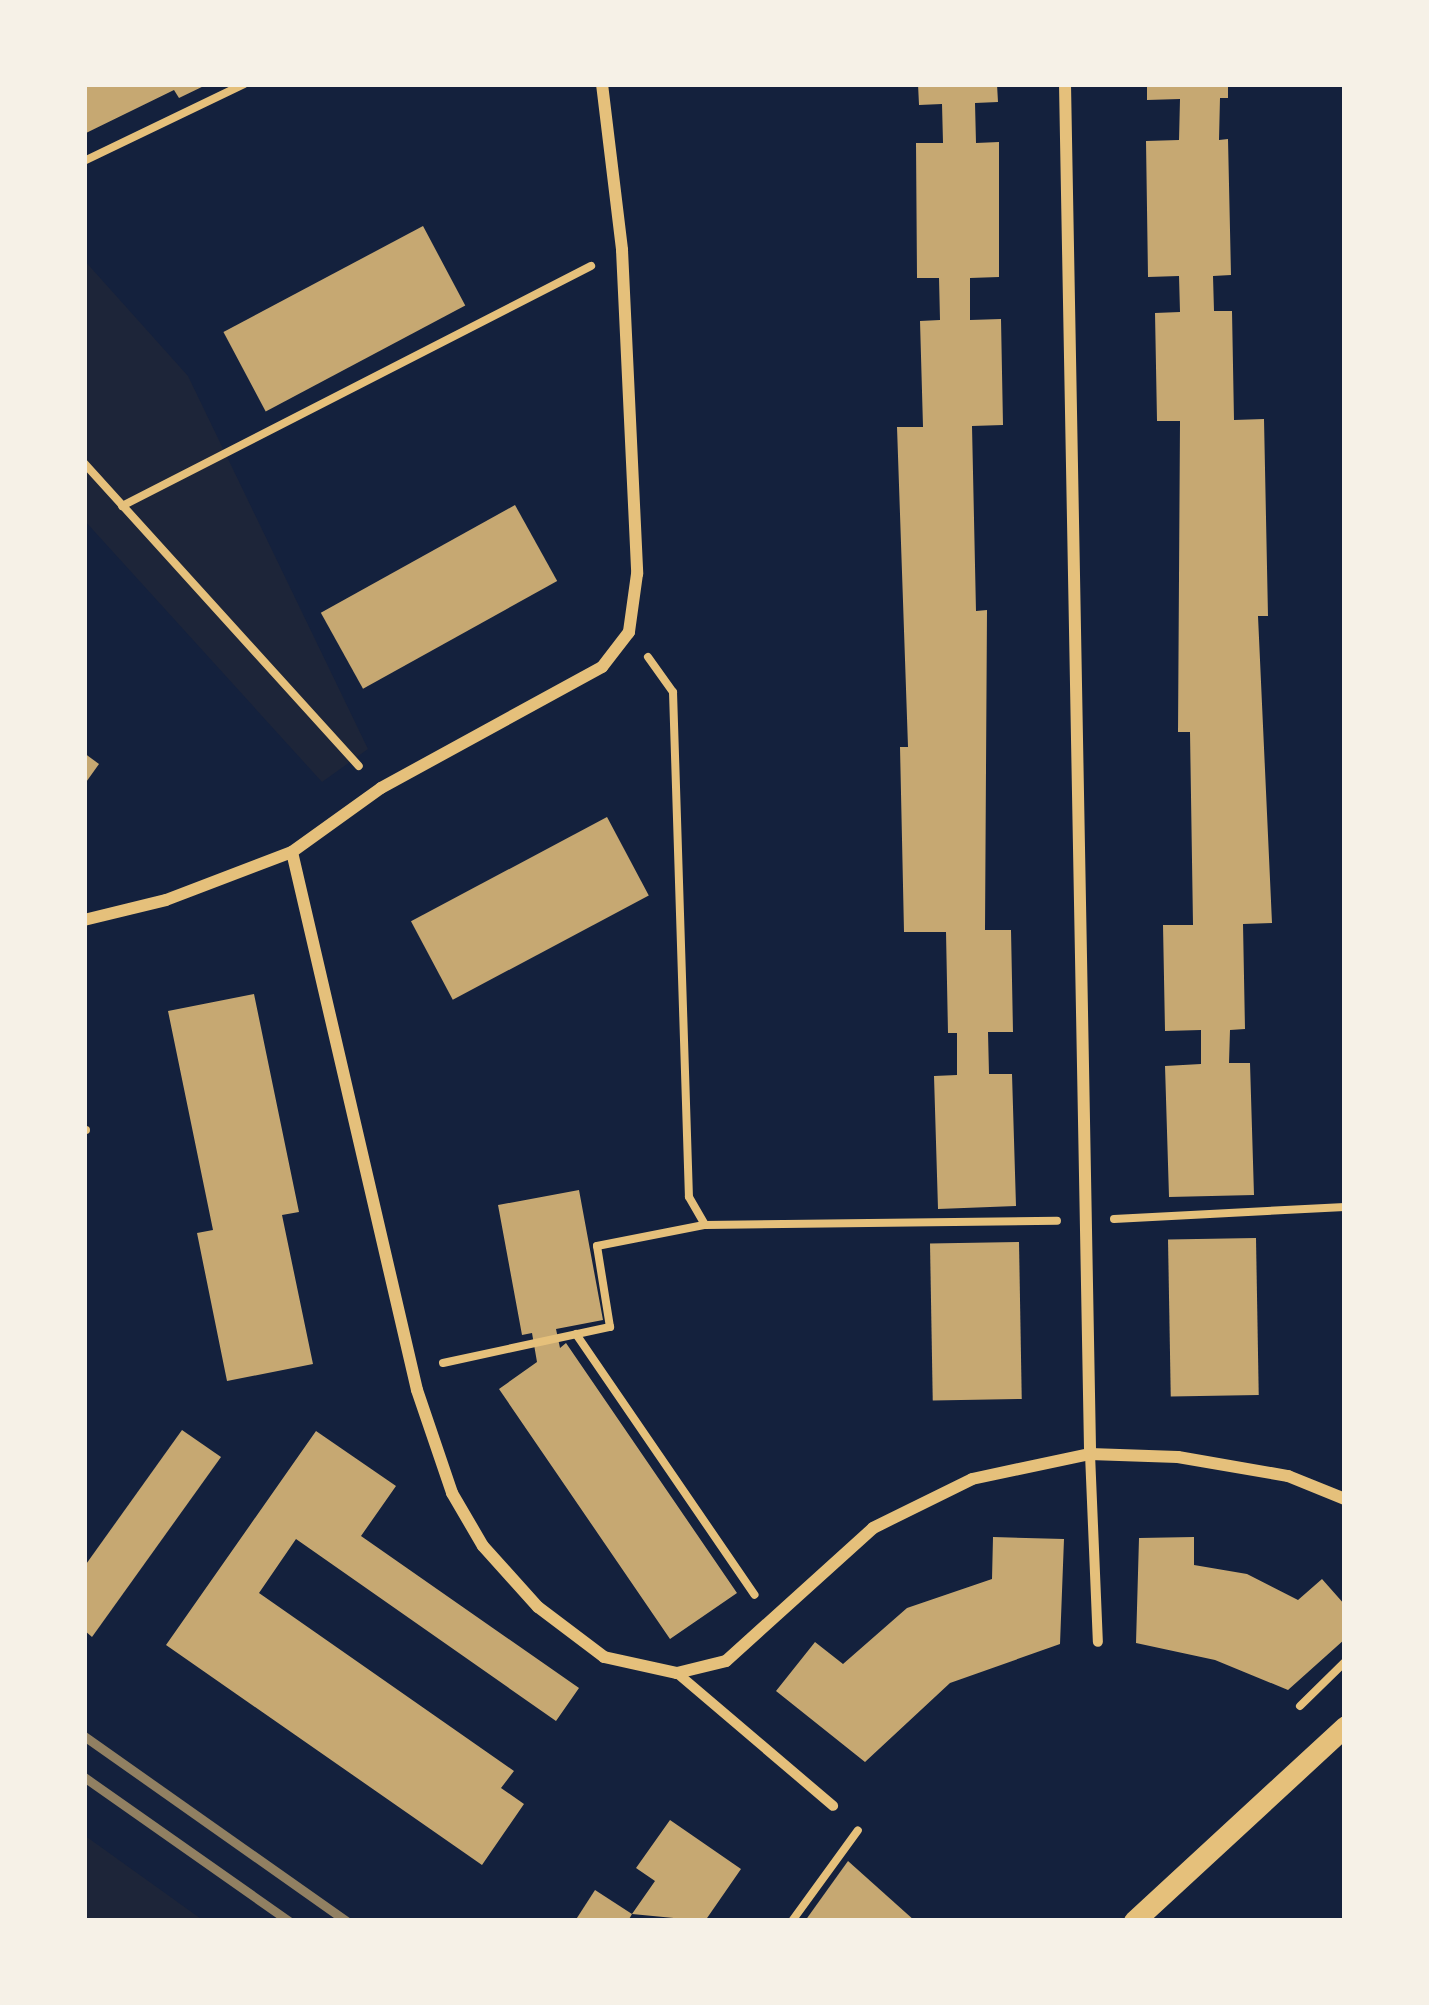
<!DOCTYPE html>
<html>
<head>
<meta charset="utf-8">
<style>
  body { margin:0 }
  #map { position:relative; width:1429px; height:2005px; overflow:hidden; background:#14213d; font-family:Lora,serif }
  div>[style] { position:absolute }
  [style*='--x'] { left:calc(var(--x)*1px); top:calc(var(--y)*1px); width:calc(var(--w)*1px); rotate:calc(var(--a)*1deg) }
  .green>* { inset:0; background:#1d2539 }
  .building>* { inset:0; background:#c6a872; transform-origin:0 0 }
  .path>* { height:8px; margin:-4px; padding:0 4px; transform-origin:4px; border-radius:4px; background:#e5c07b }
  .pedestrian>* { height:10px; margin:-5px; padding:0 5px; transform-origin:5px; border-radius:5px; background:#e5c07b }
  .minor>* { height:12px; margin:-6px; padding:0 6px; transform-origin:6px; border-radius:6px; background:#e5c07b }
  .tertiary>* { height:21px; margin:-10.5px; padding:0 10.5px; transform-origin:10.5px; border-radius:10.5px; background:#e5c07b }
  .rail>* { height:9px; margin:-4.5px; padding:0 4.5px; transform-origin:4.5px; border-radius:4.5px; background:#918062 }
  span { translate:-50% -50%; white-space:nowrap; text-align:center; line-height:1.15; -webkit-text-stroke:12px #f6f1e7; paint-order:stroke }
  .frame { position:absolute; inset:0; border:87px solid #f6f1e7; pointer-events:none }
</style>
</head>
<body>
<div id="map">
  <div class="green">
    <div style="clip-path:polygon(84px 260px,188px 376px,368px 749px,322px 782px,84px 520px)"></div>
    <div style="clip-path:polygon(84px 1835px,204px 1921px,84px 1921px)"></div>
  </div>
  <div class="building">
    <div style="clip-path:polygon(84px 84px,208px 84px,179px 98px,174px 90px,84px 134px)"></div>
    <div style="clip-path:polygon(918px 84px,997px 84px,998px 102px,975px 103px,976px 143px,999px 142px,999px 277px,970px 278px,970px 320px,1001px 319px,1003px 425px,972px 426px,976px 611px,987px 610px,985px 930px,1011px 930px,1012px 980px,1013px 1032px,988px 1032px,989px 1074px,1012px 1074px,1016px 1206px,938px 1209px,934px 1076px,957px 1075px,957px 1033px,948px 1033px,946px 932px,904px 932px,900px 747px,908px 747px,897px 427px,923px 427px,920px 321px,940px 320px,939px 278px,917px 278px,916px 143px,943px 143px,942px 104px,919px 105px)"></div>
    <div style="clip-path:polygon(1147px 84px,1228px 84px,1228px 98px,1220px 98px,1219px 140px,1228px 139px,1231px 275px,1213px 276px,1214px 311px,1232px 311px,1234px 420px,1264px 419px,1268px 616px,1258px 616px,1272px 923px,1243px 924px,1245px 1029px,1230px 1030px,1229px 1063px,1250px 1063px,1254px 1195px,1169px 1197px,1165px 1066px,1201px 1064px,1201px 1030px,1165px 1031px,1163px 925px,1193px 925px,1190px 732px,1178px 732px,1180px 421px,1157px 421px,1155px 313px,1180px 312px,1179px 276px,1148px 277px,1146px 141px,1179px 140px,1180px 99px,1147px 100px)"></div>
    <div style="left:423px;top:226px;width:90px;height:226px;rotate:62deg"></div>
    <div style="left:515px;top:505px;width:87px;height:222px;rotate:61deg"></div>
    <div style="clip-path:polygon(84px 753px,99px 764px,84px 785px)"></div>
    <div style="left:607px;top:817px;width:89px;height:222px;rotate:62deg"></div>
    <div style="clip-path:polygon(254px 994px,299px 1212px,282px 1215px,313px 1364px,227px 1381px,197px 1233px,213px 1230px,168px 1011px)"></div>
    <div style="clip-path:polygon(579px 1190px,603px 1320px,556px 1329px,560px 1348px,566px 1343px,737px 1593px,670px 1639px,499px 1389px,537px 1362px,532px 1333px,522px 1335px,498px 1205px)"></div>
    <div style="left:1256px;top:1238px;width:157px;height:88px;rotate:89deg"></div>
    <div style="left:1019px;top:1242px;width:157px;height:89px;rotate:89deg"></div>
    <div style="clip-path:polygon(182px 1430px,221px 1457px,92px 1637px,84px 1630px,84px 1567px)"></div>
    <div style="clip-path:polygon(316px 1431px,396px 1486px,361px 1536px,579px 1688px,556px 1721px,296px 1539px,259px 1593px,514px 1771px,501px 1788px,524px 1804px,482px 1865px,166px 1645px)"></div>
    <div style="clip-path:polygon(993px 1537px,1064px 1539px,1060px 1644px,950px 1683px,865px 1762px,776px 1691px,815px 1642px,843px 1664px,907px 1608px,992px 1579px)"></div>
    <div style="clip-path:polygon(1194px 1537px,1194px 1565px,1247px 1574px,1298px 1600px,1322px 1579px,1345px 1605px,1345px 1639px,1288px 1690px,1215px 1660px,1136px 1643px,1139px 1538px)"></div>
    <div style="clip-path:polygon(670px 1820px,741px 1869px,705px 1921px,632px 1914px,655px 1881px,636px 1868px)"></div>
    <div style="clip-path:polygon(848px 1861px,915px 1921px,805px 1921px)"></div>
    <div style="clip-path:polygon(595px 1890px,632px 1914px,628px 1921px,575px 1921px)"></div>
  </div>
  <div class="path">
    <div style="--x:84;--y:161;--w:178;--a:-25.7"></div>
    <div style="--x:84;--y:463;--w:409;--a:47.8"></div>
    <div style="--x:122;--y:506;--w:527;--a:-27.1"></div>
    <div style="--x:648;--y:657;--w:43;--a:54.5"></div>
    <div style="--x:673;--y:692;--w:505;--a:88.19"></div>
    <div style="--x:689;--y:1197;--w:32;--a:60"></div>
    <div style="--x:705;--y:1225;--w:352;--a:-0.7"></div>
    <div style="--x:84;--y:1130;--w:2;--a:0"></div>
    <div style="--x:1114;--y:1219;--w:231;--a:-3"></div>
    <div style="--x:576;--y:1334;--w:316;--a:55.6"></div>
    <div style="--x:443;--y:1363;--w:171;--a:-12.2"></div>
    <div style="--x:610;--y:1327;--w:82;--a:-99.1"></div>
    <div style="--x:597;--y:1246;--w:109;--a:-11.1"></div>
    <div style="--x:1300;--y:1706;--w:63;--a:-44.4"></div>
    <div style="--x:792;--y:1921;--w:112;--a:-54"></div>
  </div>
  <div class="pedestrian">
    <div style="--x:1090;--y:1454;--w:188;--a:87.6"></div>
    <div style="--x:677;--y:1673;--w:205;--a:40.4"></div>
  </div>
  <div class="minor">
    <div style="--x:602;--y:84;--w:167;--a:83.1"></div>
    <div style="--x:622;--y:250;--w:324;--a:87.3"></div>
    <div style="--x:637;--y:574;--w:59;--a:97.9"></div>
    <div style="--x:629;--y:632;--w:44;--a:127.6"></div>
    <div style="--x:602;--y:667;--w:252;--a:151.3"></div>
    <div style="--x:381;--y:788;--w:110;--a:144.3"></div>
    <div style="--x:292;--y:852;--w:552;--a:76.92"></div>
    <div style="--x:417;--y:1390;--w:109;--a:71.2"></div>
    <div style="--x:452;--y:1493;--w:61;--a:59.7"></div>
    <div style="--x:483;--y:1546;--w:82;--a:48"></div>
    <div style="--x:538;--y:1607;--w:83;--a:37.1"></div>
    <div style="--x:604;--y:1657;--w:75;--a:12.4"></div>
    <div style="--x:677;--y:1673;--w:50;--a:-13.8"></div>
    <div style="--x:726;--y:1661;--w:198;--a:-42.1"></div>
    <div style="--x:873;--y:1528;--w:110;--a:-26.3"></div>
    <div style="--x:972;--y:1479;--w:121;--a:-12"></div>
    <div style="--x:1090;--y:1454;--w:88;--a:2"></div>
    <div style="--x:1178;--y:1457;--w:112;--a:9.8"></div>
    <div style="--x:1288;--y:1476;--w:61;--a:22"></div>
    <div style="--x:1065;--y:84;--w:1370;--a:88.95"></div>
    <div style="--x:84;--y:920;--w:84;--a:-13.7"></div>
    <div style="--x:166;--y:900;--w:135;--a:-20.9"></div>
  </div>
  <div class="tertiary">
    <div style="--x:1134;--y:1921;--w:287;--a:-42.7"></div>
  </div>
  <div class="rail">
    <div style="--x:84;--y:1736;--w:321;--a:35.2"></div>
    <div style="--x:84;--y:1777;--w:251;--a:35.1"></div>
  </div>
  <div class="frame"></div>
</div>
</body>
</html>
